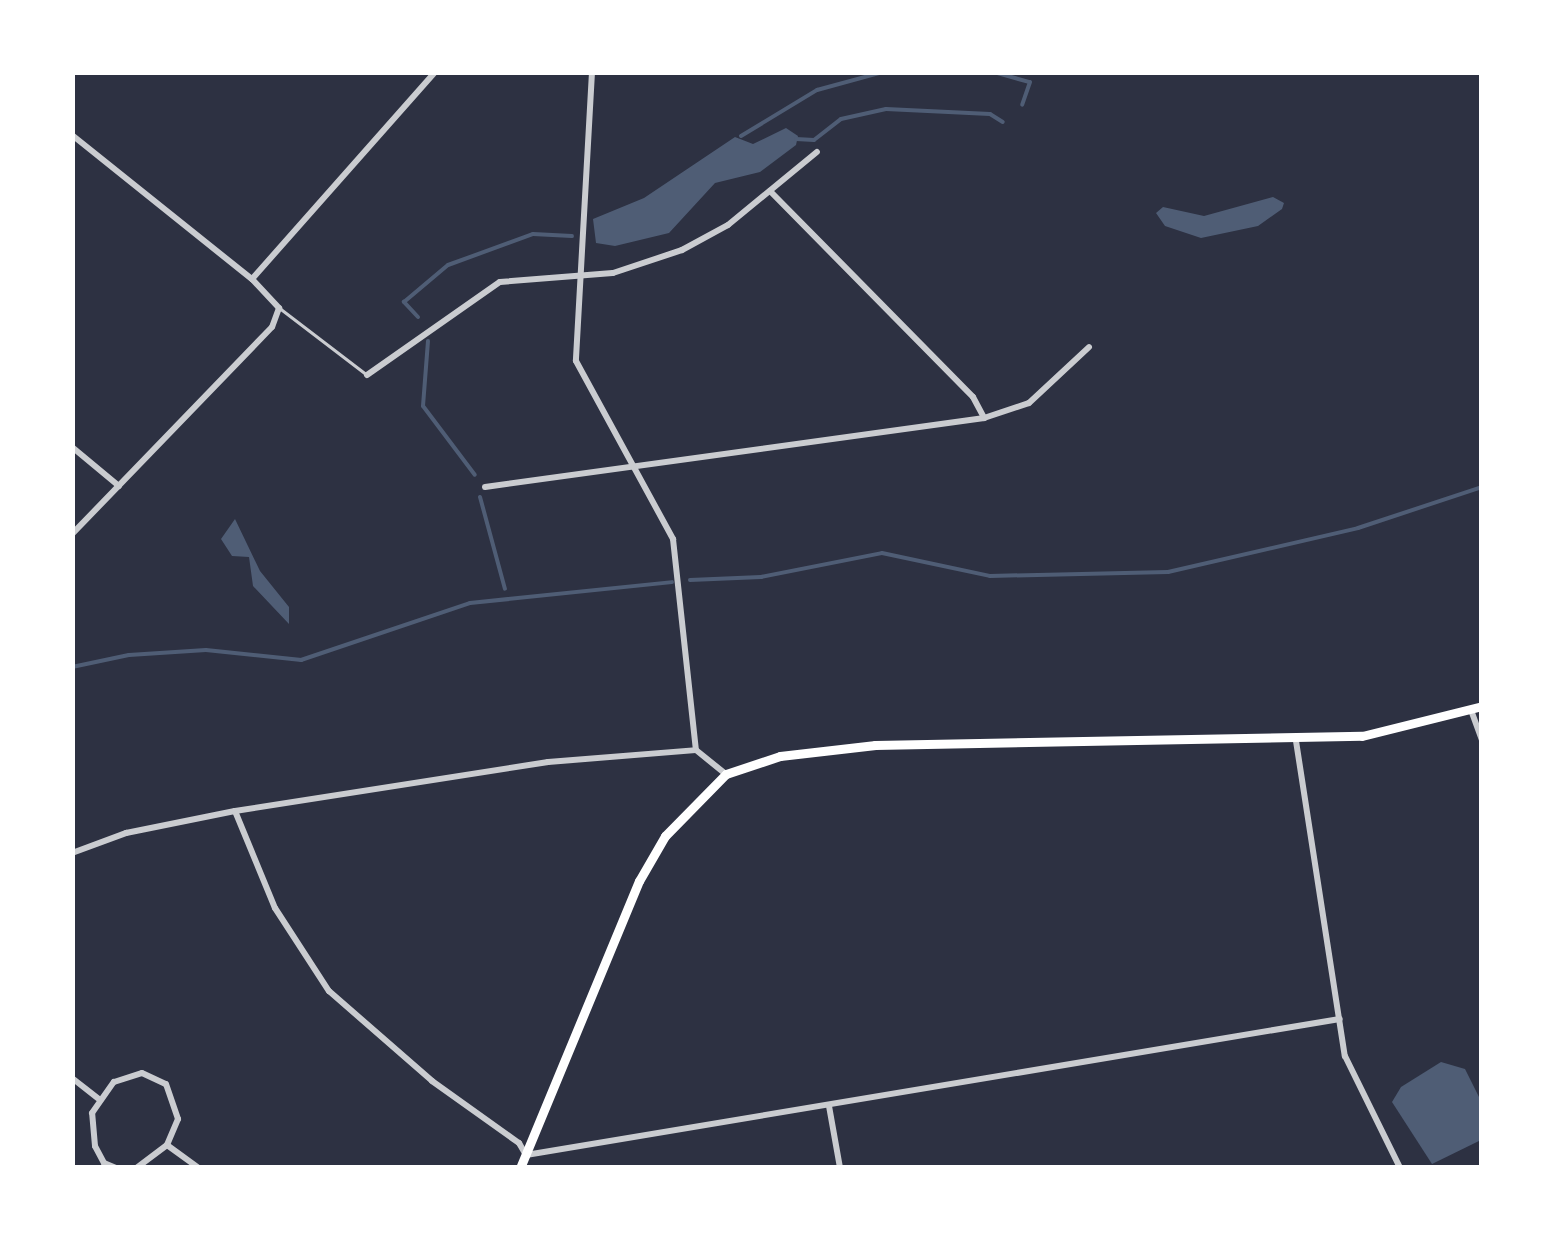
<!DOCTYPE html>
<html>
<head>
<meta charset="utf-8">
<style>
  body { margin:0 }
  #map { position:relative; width:1554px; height:1240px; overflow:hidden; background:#2d3142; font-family:Overpass,sans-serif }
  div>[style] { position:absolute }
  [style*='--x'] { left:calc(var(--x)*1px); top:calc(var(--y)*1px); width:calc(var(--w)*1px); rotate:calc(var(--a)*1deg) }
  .water>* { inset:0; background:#4f5d75 }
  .stream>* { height:4px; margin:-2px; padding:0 2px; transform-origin:2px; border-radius:2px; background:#4f5d75 }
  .service>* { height:2.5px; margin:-1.25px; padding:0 1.25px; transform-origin:1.25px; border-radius:1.25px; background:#caccd0 }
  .minor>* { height:6px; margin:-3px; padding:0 3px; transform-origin:3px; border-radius:3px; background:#caccd0 }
  .secondary>* { height:9px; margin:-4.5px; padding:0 4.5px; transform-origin:4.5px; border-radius:4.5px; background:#fff }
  span { translate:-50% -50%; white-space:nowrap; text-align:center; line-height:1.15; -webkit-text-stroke:9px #fff; paint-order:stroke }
  .frame { position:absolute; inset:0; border:75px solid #fff; pointer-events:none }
</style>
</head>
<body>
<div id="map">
  <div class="water">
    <div style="clip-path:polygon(786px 128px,798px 136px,796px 145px,760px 172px,715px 183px,669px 233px,615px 246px,596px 243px,593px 219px,644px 198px,735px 137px,753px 144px)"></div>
    <div style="clip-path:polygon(1273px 197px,1284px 203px,1282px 209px,1258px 226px,1201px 238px,1165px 226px,1156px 213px,1163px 207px,1204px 216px)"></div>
    <div style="clip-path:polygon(235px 519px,260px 571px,289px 607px,289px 624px,253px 586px,249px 557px,232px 556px,221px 539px)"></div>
    <div style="clip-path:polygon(1441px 1062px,1465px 1069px,1481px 1101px,1481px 1140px,1432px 1164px,1392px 1102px,1401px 1087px)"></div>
  </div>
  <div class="stream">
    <div style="--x:994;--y:72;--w:37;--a:16"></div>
    <div style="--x:1030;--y:82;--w:24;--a:109"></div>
    <div style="--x:741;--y:136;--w:89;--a:-31.2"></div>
    <div style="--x:817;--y:90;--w:68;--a:-15.3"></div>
    <div style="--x:796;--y:139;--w:18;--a:3"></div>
    <div style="--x:814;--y:140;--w:34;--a:-38"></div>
    <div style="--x:841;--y:119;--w:46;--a:-12.5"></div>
    <div style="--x:886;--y:109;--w:104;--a:2.8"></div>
    <div style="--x:990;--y:114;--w:15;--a:32"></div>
    <div style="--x:418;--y:317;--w:21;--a:-133"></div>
    <div style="--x:404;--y:302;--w:57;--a:-40.1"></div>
    <div style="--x:448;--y:265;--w:90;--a:-20"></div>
    <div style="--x:533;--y:234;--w:39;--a:3"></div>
    <div style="--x:428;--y:341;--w:65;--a:94.4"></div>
    <div style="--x:423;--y:406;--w:86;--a:53"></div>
    <div style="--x:480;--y:497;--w:95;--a:74.8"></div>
    <div style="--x:690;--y:580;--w:71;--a:-2.4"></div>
    <div style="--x:761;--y:577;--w:123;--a:-11.2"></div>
    <div style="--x:882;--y:553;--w:110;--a:12"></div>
    <div style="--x:990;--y:576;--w:178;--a:-1.3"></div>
    <div style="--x:1168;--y:572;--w:195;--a:-13"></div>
    <div style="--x:1358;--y:528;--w:131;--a:-18.3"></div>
    <div style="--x:72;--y:667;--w:58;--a:-11.9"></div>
    <div style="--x:129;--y:655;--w:77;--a:-3.7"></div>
    <div style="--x:206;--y:650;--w:96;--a:6"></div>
    <div style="--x:301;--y:660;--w:178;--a:-18.6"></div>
    <div style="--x:470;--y:603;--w:203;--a:-5.9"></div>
  </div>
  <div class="service">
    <div style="--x:281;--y:309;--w:107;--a:37.4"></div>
  </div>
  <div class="minor">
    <div style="--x:592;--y:72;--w:289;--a:93.2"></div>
    <div style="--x:576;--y:361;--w:203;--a:61.4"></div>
    <div style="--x:673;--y:539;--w:212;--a:83.8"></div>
    <div style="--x:72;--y:135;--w:231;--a:38.7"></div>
    <div style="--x:252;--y:279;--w:40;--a:47"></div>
    <div style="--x:279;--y:308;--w:20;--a:110"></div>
    <div style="--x:272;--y:327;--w:288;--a:134"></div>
    <div style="--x:770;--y:191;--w:289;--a:45.4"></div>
    <div style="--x:973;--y:397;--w:24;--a:62"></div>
    <div style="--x:252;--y:279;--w:276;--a:-48.5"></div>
    <div style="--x:367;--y:375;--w:162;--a:-35"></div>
    <div style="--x:500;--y:282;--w:113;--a:-4.6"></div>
    <div style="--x:613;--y:273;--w:73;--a:-18.4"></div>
    <div style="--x:682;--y:250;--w:52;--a:-28.5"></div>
    <div style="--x:728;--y:225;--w:115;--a:-39.4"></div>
    <div style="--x:72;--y:447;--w:61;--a:39.7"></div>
    <div style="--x:485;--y:487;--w:504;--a:-7.87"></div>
    <div style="--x:984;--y:418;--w:47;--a:-18.4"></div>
    <div style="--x:1029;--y:403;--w:82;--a:-43"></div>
    <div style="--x:1471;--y:710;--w:32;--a:70"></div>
    <div style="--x:1296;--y:741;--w:319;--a:81.2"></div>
    <div style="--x:1345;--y:1056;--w:125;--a:63.8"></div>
    <div style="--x:235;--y:811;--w:105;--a:67.6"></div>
    <div style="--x:275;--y:908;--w:99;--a:57"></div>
    <div style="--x:329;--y:991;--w:137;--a:41.1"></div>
    <div style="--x:432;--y:1081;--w:107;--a:35.5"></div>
    <div style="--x:519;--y:1143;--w:14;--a:60"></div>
    <div style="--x:526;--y:1155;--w:825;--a:-9.49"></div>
    <div style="--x:72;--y:853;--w:58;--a:-20.3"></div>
    <div style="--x:126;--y:833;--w:111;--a:-11.4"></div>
    <div style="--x:235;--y:811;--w:317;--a:-8.9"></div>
    <div style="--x:548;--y:762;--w:148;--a:-4.6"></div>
    <div style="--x:696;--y:750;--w:38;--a:39"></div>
    <div style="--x:72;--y:1078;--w:33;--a:38"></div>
    <div style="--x:829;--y:1106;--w:63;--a:79.9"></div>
    <div style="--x:167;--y:1145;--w:39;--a:36"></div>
    <div style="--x:116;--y:1168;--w:13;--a:-157"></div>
    <div style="--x:104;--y:1163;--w:19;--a:-118"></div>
    <div style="--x:95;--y:1146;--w:33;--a:-95"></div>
    <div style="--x:92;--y:1113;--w:38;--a:-55"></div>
    <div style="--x:114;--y:1082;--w:29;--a:-18"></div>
    <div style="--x:142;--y:1073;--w:26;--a:25"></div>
    <div style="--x:166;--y:1084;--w:37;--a:71"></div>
    <div style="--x:178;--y:1119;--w:28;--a:113"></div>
    <div style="--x:167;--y:1145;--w:39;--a:143"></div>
  </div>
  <div class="secondary">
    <div style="--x:520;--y:1168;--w:311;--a:-67.5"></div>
    <div style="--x:639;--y:881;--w:52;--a:-60"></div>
    <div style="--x:665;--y:836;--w:87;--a:-45.5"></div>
    <div style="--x:726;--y:774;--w:57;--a:-18.4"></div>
    <div style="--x:780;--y:756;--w:96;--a:-6.6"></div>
    <div style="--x:875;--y:745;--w:487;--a:-1.1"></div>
    <div style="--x:1362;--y:736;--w:124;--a:-14"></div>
  </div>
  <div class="frame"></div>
</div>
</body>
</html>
